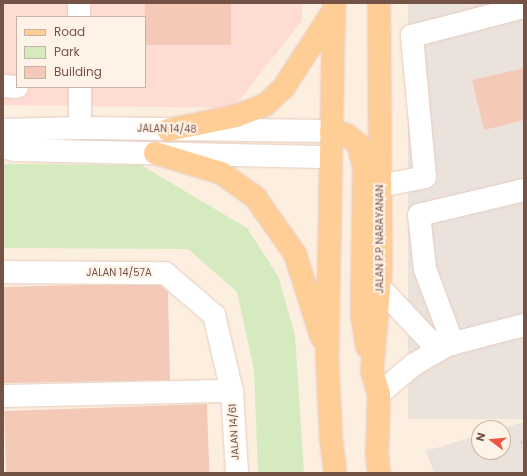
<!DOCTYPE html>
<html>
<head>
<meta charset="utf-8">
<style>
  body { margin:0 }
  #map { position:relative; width:527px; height:476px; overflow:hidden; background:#fdefe0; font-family:Poppins,sans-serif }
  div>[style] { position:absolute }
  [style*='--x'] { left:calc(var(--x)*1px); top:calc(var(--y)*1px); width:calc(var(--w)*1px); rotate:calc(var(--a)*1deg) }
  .commercial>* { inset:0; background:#fedcd3 }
  .industrial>* { inset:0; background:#ece2dc; transform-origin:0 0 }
  .green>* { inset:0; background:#d5ebbf }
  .building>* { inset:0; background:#f4c9b7; transform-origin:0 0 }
  .path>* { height:2.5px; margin-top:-1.25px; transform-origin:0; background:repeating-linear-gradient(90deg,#d9ac9a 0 1px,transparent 0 4px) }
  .roads { filter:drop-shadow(0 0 1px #e4ccbf) drop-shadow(0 0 1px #e4ccbf) }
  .minor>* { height:22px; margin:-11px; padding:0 11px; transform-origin:11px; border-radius:11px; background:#fff }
  .major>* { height:22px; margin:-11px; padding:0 11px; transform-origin:11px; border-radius:11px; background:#ffcd96 }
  span { translate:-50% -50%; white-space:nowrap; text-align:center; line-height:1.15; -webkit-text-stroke:4px #fff3e8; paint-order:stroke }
  .street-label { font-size:10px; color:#755246 }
  .frame { position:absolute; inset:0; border:4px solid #755246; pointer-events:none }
  .legend { position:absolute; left:16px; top:16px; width:130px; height:72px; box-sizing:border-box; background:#fff3e8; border:1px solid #c8b3a7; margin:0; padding:5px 7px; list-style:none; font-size:12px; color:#755246 }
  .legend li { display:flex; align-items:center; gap:8px; height:20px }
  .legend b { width:20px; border:1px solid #c8b3a7 }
  .north { position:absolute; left:471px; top:420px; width:40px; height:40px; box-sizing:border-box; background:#fff3e8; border:1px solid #c8b3a7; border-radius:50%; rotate:286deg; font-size:11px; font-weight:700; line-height:16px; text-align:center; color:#755246 }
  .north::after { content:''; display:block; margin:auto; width:14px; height:18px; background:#ee543f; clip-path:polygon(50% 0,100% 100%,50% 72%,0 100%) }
</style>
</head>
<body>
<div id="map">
  <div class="commercial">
    <div style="clip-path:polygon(evenodd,3px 3px,302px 3px,302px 21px,233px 108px,3px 105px,3px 3px,17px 17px,145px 17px,145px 87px,17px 87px,17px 17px)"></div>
  </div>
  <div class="industrial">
    <div style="left:408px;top:3px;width:116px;height:416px"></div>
    <div style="clip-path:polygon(524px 422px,524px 473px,434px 473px,426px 451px,479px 435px,479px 452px,503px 452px,503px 428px)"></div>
  </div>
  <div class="green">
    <div style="clip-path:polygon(3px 164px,141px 165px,247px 228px,278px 276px,295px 335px,304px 473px,258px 473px,254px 370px,237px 292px,188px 249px,3px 248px)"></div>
  </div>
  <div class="building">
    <div style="left:145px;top:3px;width:86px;height:42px"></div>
    <div style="clip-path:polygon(524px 68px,524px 120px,484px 130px,472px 80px)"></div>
    <div style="clip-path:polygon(83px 285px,160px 285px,168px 292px,170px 380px,3px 383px,3px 287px)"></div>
    <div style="left:207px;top:404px;width:69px;height:203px;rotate:88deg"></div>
  </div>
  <div class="path">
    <div style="--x:521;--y:442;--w:3;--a:-18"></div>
  </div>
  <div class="roads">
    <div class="minor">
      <div style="--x:79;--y:3;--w:14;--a:90"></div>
      <div style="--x:3;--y:86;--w:14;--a:4"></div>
      <div style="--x:80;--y:87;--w:41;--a:90"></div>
      <div style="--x:3;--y:130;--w:77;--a:-1.5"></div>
      <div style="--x:80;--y:128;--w:251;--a:0.7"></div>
      <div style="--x:3;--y:147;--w:11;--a:15"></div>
      <div style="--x:14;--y:150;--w:317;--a:1.3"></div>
      <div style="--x:380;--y:186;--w:46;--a:-11.3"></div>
      <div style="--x:425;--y:177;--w:142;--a:-95.3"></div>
      <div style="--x:412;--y:36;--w:116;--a:-14.5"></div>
      <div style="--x:3;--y:272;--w:162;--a:0.4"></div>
      <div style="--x:165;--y:273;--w:65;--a:40.6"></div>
      <div style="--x:214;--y:315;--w:78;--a:76.7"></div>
      <div style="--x:232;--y:391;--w:82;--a:86.5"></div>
      <div style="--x:453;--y:344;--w:80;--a:-110.5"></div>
      <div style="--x:425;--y:269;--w:54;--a:-96.3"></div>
      <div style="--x:419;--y:215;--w:108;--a:-13.4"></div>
      <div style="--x:447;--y:345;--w:80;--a:-14.6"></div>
      <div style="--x:379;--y:394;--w:45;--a:-40.5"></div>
      <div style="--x:413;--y:365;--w:39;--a:-30"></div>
      <div style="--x:447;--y:345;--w:17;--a:-167"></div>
      <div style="--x:430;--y:341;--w:73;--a:-133.3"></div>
      <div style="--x:3;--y:396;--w:229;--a:-1.3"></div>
    </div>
    <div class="major">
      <div style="--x:334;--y:3;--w:351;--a:91.1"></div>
      <div style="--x:327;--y:354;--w:84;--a:87.3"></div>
      <div style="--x:331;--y:438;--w:35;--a:83"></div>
      <div style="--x:379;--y:3;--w:263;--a:89.6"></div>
      <div style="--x:381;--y:266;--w:105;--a:94.9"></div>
      <div style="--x:372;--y:371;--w:24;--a:73"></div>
      <div style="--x:379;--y:394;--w:60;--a:91.9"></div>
      <div style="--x:377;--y:454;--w:19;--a:84"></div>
      <div style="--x:168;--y:130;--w:69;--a:-11.6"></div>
      <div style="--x:236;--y:116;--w:31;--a:-21"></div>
      <div style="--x:265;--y:105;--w:26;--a:-43"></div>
      <div style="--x:284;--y:87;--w:92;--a:-57"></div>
      <div style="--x:331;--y:131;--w:16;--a:14"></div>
      <div style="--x:347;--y:135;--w:14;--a:39"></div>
      <div style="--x:358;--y:144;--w:24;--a:75"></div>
      <div style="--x:364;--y:167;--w:148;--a:90.8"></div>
      <div style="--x:362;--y:315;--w:32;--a:81"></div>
      <div style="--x:155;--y:153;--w:69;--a:16.9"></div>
      <div style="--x:221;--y:173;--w:42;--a:35.2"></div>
      <div style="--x:255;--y:197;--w:70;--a:54.9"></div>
      <div style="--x:295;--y:254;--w:88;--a:72.2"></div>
    </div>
  </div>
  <div class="street-label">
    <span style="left:167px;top:129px;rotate:1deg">JALAN 14/48</span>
    <span style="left:380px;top:239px;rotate:-90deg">JALAN P.P NARAYANAN</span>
    <span style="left:119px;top:273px">JALAN 14/57A</span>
    <span style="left:234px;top:432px;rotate:-93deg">JALAN 14/61</span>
  </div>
  <div class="frame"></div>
  <ul class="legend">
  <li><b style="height:5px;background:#ffcd96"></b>Road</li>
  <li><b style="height:11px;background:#d5ebbf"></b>Park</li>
  <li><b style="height:11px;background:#f4c9b7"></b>Building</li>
  </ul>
  <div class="north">N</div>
</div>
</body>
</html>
